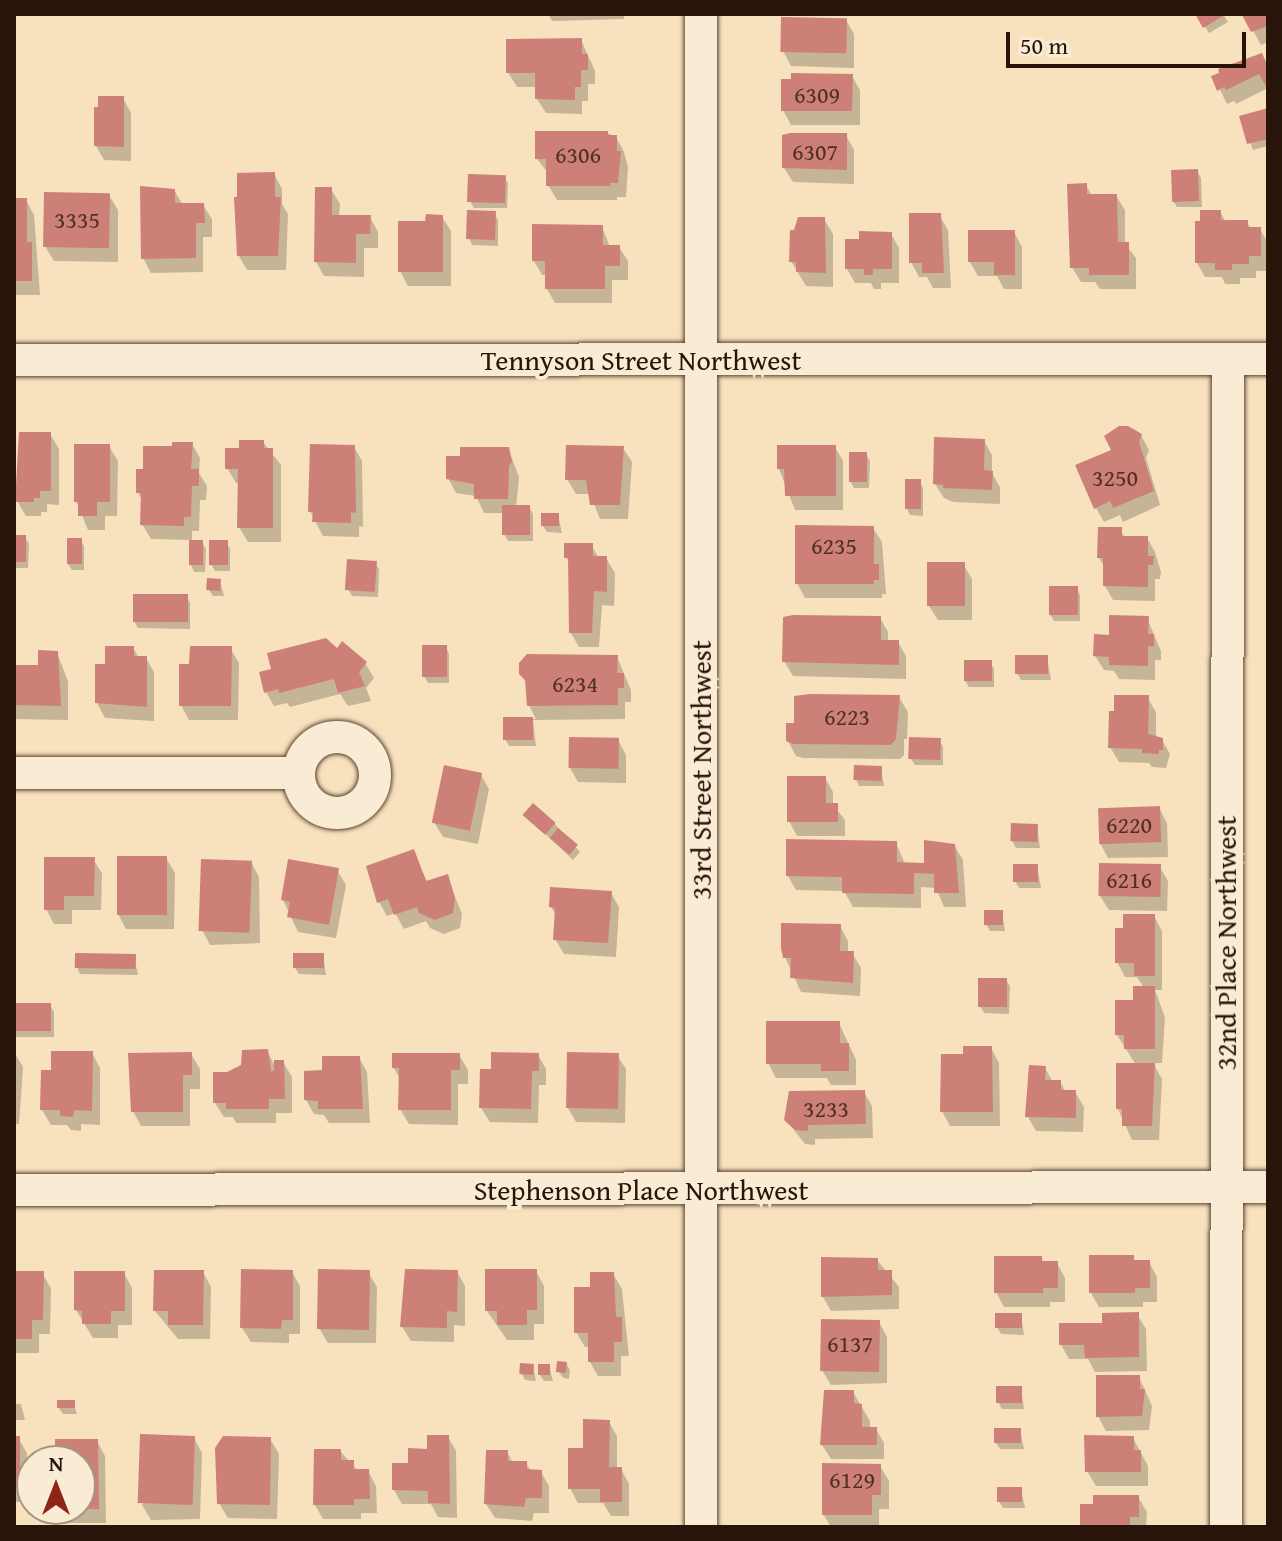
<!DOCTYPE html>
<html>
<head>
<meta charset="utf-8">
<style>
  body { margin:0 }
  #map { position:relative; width:1282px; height:1541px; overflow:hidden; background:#f8e1bd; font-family:"Gentium Book Plus",serif }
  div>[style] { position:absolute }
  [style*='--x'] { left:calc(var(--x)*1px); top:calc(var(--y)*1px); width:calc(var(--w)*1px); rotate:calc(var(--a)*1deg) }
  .shadow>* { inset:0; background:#0003 }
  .building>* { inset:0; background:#cd8078; transform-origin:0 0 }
  .roads { filter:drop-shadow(0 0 2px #5d4737) drop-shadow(0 0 2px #5d4737) }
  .street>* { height:32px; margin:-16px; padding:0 16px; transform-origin:16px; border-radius:16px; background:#faecd4 }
  .street>.ring { margin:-16px; padding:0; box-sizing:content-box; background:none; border:32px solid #faecd4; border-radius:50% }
  span { translate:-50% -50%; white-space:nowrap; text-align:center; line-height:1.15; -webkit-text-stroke:8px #faecd4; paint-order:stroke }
  .number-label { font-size:24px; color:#522f26 }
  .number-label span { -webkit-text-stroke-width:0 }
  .street-label { font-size:28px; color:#29140a }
  .frame { position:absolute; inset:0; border:16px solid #29140a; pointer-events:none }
  .north { position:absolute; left:16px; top:1445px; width:80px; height:80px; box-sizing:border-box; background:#faecd4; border:2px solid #a69683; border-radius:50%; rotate:0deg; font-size:22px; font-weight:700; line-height:32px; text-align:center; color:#29140a }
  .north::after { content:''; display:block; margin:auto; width:28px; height:36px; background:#8f2418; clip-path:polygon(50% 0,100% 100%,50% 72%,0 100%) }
  .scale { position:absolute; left:1006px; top:32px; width:240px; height:36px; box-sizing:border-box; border:4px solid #29140a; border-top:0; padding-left:10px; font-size:24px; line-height:28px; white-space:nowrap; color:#29140a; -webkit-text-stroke:6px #faecd4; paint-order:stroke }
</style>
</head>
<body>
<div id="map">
  <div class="shadow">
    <div style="clip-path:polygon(534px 14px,624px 14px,624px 19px,552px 21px,549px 15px)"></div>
    <div style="clip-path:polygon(1197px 14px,1223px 14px,1228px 22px,1209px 33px)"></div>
    <div style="clip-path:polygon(1247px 14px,1268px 14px,1268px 42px,1261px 45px,1245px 16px)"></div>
    <div style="clip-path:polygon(846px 20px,854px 34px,854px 68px,791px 66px,783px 51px)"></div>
    <div style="clip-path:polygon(581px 40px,595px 71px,595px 84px,588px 84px,588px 101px,582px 101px,582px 114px,546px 113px,537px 99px,537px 87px,517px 87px,508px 72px)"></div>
    <div style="clip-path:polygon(1268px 63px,1268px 88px,1236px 104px,1234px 101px,1227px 104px,1214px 77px)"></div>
    <div style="clip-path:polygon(852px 76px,860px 90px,860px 125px,791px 125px,783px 110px)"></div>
    <div style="clip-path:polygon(123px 98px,131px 113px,131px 161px,104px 160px,96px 146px)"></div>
    <div style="clip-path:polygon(1268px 110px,1268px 146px,1253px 150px,1242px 118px)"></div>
    <div style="clip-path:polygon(607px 133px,616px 137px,624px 152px,628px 167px,626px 197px,617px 197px,617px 200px,557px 200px,548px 185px,548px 173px,537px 159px)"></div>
    <div style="clip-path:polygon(846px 135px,854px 150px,854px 184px,793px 182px,784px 168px)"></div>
    <div style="clip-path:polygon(1197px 171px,1201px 178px,1202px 207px,1177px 207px,1173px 201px)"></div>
    <div style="clip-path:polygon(274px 174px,282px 189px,282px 204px,288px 214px,286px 270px,247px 270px,239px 256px)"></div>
    <div style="clip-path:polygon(504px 177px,508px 183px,507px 208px,474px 208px,470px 201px)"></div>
    <div style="clip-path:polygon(1086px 185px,1092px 196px,1116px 196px,1125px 210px,1125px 244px,1136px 258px,1136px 289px,1100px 289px,1095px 282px,1081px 282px,1072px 267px)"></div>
    <div style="clip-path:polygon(331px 189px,340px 204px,339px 217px,370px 217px,378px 232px,378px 248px,364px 248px,364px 277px,324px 276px,316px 262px)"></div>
    <div style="clip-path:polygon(174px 190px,183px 205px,203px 205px,212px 219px,212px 237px,203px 237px,203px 272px,151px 273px,143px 258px)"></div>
    <div style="clip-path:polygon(109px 195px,118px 210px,118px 262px,54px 261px,45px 246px)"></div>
    <div style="clip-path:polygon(14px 200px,26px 200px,34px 215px,40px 295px,14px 295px)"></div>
    <div style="clip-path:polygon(1220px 212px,1226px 222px,1247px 222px,1251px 229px,1260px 229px,1268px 243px,1268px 271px,1256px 271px,1256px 278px,1240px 278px,1240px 284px,1225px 284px,1222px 277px,1205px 277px,1197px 263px)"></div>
    <div style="clip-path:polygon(494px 213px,498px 220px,498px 246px,472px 245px,469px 238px)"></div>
    <div style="clip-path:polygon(939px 215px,948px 230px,951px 288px,933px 288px,927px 277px,919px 277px,911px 262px)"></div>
    <div style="clip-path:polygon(442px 217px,451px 231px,451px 286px,408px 286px,400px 271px,427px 223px)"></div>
    <div style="clip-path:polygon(824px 219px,833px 234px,833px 287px,806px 286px,791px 261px)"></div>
    <div style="clip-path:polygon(602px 227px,610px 247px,619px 247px,628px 261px,628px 280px,612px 280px,612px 303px,555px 303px,547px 289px,547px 275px,542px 275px,534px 261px)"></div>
    <div style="clip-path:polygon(1014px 232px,1022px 247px,1022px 289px,1004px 289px,997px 276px,978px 276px,970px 262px)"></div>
    <div style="clip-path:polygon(891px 234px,899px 248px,899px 283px,881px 283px,881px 289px,874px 289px,871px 283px,855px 283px,847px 269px,861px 241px)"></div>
    <div style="clip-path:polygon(50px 434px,59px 449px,59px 505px,47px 504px,47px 512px,41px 512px,41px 516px,26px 516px,17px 501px,18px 445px)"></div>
    <div style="clip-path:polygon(1141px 435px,1149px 450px,1146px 458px,1160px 505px,1123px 522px,1120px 515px,1104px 522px,1096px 508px,1114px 451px)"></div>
    <div style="clip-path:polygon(984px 441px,992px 455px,992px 473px,1000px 487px,1000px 504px,953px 502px,944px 498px,935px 484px)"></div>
    <div style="clip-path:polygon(263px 442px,281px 465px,281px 542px,248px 542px,239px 527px,240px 483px,236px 483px,227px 468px,241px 450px)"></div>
    <div style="clip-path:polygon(192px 444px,200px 458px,199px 473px,207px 486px,206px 500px,200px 500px,199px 531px,192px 531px,192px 542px,202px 542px,206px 549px,205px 572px,194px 572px,191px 565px,191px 540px,151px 539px,142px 524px,143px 502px,138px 493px,145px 471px,145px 448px)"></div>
    <div style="clip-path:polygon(109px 446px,118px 461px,117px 516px,105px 516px,105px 530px,88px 530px,76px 501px)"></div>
    <div style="clip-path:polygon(354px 447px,362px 461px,363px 527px,359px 526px,359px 537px,323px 536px,310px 511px)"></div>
    <div style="clip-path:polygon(835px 447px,843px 461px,843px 510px,795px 510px,779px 469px)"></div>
    <div style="clip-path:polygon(508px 448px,519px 477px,516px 507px,529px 507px,533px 514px,533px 541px,508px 541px,504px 534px,504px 513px,484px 513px,476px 496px,456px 493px,448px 478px,462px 458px)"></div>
    <div style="clip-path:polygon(623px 448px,632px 462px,628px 519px,600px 519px,590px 494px,576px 494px,567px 479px)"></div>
    <div style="clip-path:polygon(866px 454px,870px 461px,869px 488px,854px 488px,850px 481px)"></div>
    <div style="clip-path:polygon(920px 481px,923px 488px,923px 516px,910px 515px,907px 509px)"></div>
    <div style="clip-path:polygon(558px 515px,562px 533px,547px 532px,543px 526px)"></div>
    <div style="clip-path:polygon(873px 528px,882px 542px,886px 594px,882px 594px,882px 598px,805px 598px,797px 583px)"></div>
    <div style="clip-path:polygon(1120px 529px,1125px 538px,1147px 538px,1155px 552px,1161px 572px,1160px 579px,1155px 579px,1155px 601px,1113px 600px,1105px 586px,1105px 568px,1099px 558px)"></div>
    <div style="clip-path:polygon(14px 537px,25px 537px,29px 544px,28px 568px,16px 568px,14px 564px)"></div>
    <div style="clip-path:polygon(80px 540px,84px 546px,84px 570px,72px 570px,68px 564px)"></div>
    <div style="clip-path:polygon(226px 542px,230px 549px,230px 571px,215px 571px,211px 564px)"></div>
    <div style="clip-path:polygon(591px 545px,599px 558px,606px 558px,615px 573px,614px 606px,602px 605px,599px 647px,579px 647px,571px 633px,570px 564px,566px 557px)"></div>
    <div style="clip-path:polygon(375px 563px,379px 569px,378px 597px,352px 596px,348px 589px)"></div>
    <div style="clip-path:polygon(963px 564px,972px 579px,972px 620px,938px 620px,929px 606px)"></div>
    <div style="clip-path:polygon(220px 581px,224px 596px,213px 596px,209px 590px)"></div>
    <div style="clip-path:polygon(1077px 588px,1080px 595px,1080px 621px,1054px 621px,1050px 614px)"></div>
    <div style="clip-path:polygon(187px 596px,190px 603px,190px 629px,138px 628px,134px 621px)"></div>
    <div style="clip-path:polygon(880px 618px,888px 632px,888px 642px,898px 642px,906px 656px,906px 679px,793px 676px,784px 661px)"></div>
    <div style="clip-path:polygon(1147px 618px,1161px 651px,1161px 660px,1155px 660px,1155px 680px,1119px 679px,1114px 671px,1104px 670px,1095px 656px,1111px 637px)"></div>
    <div style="clip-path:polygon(446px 647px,449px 654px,449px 683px,428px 683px,424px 676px)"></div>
    <div style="clip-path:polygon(133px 648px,139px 658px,146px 658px,154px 672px,154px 721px,105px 718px,97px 703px,107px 666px)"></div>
    <div style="clip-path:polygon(230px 648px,239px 663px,238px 720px,189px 720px,181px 705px,191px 666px)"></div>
    <div style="clip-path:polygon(337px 650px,365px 663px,374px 678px,366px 688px,371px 701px,348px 706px,340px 694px,290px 707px,287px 703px,274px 706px,266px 692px)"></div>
    <div style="clip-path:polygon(57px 653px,68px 681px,68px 720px,14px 719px,14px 667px,40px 667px)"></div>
    <div style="clip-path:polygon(617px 657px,631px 690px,631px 702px,625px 702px,625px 719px,533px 720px,536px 746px,509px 746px,505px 739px,505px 719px,536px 719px,529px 705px,528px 685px,521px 673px)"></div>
    <div style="clip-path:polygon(1047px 657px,1051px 680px,1021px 680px,1017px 673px)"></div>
    <div style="clip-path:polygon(990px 662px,994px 669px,994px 687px,969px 687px,965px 681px)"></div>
    <div style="clip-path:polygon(899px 697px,908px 712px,907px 739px,904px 739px,904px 755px,900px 759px,803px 758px,796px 756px,788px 741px,796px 725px)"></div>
    <div style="clip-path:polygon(1147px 697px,1156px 712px,1156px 738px,1162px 740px,1170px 754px,1166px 768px,1152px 767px,1149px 763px,1119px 762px,1110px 747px)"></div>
    <div style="clip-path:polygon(618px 740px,626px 755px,626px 783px,578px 782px,570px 768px)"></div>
    <div style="clip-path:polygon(939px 740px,943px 747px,943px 765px,915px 765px,911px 759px)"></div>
    <div style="clip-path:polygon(881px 768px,884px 786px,859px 786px,856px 779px)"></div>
    <div style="clip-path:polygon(481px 775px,489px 789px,478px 844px,443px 837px,434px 822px)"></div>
    <div style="clip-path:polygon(825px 778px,833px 792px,833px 805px,845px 820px,845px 836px,797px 836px,789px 821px)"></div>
    <div style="clip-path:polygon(1159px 808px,1167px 823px,1168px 857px,1108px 858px,1100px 843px)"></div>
    <div style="clip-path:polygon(526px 816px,555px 824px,580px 852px,573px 860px)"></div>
    <div style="clip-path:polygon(1037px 826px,1040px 848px,1016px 848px,1012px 841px)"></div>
    <div style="clip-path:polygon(896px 843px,905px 864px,926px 865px,954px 845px,963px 860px,966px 907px,944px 907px,936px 888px,921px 887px,921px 908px,853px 907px,844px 891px,796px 890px,788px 876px)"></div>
    <div style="clip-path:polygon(413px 852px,428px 883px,447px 877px,462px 914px,460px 928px,444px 934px,430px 928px,426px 921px,404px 929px,395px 913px,387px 916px,379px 902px)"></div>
    <div style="clip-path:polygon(166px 858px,175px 873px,174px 929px,126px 929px,118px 914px)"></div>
    <div style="clip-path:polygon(93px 859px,102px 873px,101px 910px,72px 910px,72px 924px,54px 924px,46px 909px)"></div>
    <div style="clip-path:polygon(251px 862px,259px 877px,260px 943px,210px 945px,202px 930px)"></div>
    <div style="clip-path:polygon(1037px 866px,1041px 888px,1019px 888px,1015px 881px)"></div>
    <div style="clip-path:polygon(1159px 866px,1168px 881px,1167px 911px,1109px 910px,1100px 896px)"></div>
    <div style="clip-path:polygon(14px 870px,15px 872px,14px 923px)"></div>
    <div style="clip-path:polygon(337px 870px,346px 885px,336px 938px,298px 932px,283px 900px)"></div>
    <div style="clip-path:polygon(611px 893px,619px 907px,616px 957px,564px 954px,555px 939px,557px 917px,551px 907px)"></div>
    <div style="clip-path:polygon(1002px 912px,1005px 931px,990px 931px,986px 924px)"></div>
    <div style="clip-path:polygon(1154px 916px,1162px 931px,1162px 990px,1155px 990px,1165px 1017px,1162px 1063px,1153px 1063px,1162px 1079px,1159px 1140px,1132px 1140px,1118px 1109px,1136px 1065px,1117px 1035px,1144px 988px,1137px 977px,1125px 977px,1117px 962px,1125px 930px)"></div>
    <div style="clip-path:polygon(840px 926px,848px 941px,848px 953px,852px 953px,861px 968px,860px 996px,801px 992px,785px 957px)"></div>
    <div style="clip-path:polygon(323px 955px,326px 975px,299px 974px,295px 968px)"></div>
    <div style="clip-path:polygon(134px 956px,138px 975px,80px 974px,77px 967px)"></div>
    <div style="clip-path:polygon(1006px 980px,1010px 986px,1009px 1014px,984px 1013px,980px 1006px)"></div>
    <div style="clip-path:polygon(14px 1005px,50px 1005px,54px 1012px,54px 1037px,14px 1037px)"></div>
    <div style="clip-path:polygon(839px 1023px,856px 1060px,856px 1085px,831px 1085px,827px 1078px,776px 1078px,768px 1063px)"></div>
    <div style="clip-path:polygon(991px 1048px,999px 1063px,1000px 1126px,950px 1126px,942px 1111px)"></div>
    <div style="clip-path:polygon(267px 1051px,276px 1068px,283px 1062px,292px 1077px,292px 1113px,276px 1113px,276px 1123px,236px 1123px,233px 1117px,224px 1117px,215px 1103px,227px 1074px)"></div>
    <div style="clip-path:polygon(14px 1052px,23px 1067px,19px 1124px,14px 1124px)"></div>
    <div style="clip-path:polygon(92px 1053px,100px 1068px,100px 1125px,81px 1124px,81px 1131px,71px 1130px,67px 1125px,51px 1125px,42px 1110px,53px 1072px)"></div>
    <div style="clip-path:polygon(191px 1054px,200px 1069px,200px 1089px,190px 1089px,190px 1126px,141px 1126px,133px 1111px)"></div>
    <div style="clip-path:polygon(459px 1055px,468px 1070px,468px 1084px,458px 1084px,458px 1125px,409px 1124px,400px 1109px,400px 1079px,394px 1068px)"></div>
    <div style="clip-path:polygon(538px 1055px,546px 1069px,546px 1085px,539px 1085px,538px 1123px,490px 1122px,481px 1108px)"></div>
    <div style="clip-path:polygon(617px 1055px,626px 1069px,625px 1123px,576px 1122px,568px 1108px)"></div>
    <div style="clip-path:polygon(359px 1058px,367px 1072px,370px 1123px,329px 1123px,324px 1115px,314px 1114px,306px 1100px,324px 1072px)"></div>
    <div style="clip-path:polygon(1045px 1068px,1053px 1082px,1060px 1082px,1066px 1092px,1075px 1092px,1084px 1107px,1083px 1132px,1036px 1131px,1028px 1117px)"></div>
    <div style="clip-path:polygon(864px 1092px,872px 1106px,873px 1138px,815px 1139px,815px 1145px,805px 1144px,786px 1120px)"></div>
    <div style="clip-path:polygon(1133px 1257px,1136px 1262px,1149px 1262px,1157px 1277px,1157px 1302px,1143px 1302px,1143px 1307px,1099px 1307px,1091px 1293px)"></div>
    <div style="clip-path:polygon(1041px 1258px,1044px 1263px,1057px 1263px,1065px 1278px,1065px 1302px,1050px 1302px,1050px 1307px,1004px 1307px,996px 1292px)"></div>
    <div style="clip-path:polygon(877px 1260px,899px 1287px,899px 1309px,831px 1311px,823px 1297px)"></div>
    <div style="clip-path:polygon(536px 1271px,544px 1286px,544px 1324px,534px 1324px,534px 1340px,507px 1340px,487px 1311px)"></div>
    <div style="clip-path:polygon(203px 1272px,211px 1287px,210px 1339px,178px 1339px,155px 1311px)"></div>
    <div style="clip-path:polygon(292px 1272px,300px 1286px,300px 1334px,289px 1334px,289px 1343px,251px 1342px,242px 1328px)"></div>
    <div style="clip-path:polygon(368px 1272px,377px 1287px,376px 1343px,328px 1343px,319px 1328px)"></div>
    <div style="clip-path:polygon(457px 1272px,465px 1286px,465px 1326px,454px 1325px,454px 1342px,411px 1341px,402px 1327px)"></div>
    <div style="clip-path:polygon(14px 1273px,42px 1273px,51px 1288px,50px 1334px,39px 1334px,39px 1353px,14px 1353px)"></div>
    <div style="clip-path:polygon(124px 1273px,132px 1288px,132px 1325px,118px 1325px,118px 1338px,93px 1338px,76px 1310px)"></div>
    <div style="clip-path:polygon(613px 1274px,622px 1289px,629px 1356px,621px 1356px,621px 1376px,598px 1376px,590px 1362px,590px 1347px,585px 1347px,576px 1332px,592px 1289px)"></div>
    <div style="clip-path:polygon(1137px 1314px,1146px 1329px,1147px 1371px,1095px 1372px,1088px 1359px,1069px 1359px,1061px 1345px)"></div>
    <div style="clip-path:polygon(1021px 1315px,1024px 1335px,1001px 1334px,997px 1327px)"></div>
    <div style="clip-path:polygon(879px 1322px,887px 1337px,887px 1383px,831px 1385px,822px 1370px)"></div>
    <div style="clip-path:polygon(566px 1363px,570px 1370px,569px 1379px,563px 1378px,559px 1372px)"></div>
    <div style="clip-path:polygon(533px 1366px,536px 1381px,525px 1380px,522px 1374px)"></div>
    <div style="clip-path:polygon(549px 1366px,553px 1381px,544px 1381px,540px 1375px)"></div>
    <div style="clip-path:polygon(1139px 1377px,1152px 1406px,1149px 1430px,1106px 1431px,1098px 1416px)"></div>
    <div style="clip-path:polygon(1021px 1388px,1024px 1409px,1002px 1409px,998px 1402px)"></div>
    <div style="clip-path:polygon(853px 1392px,870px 1421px,870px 1429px,876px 1429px,884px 1443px,884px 1459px,831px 1459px,822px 1445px)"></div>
    <div style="clip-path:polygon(73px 1402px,77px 1414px,63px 1414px,59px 1408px)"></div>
    <div style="clip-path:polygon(14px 1404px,21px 1404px,25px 1420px,14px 1420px)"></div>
    <div style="clip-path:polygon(609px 1422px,617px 1436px,617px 1469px,621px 1469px,629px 1484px,629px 1516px,611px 1516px,603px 1503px,578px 1503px,570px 1488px,585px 1450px)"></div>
    <div style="clip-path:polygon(1020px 1430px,1024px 1449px,1000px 1449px,996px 1443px)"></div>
    <div style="clip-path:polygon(448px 1437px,456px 1451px,457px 1518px,438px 1517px,431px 1504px,402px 1504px,394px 1490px,410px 1465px)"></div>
    <div style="clip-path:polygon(14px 1438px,18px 1438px,27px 1453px,27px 1502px,14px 1502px)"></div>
    <div style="clip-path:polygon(194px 1438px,202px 1453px,200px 1519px,151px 1520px,142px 1505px)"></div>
    <div style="clip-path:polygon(1133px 1438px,1148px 1466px,1148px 1486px,1096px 1486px,1087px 1471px)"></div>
    <div style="clip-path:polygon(270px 1439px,279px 1454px,277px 1519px,228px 1518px,219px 1503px)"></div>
    <div style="clip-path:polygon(97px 1441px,105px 1456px,106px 1523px,56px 1523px,48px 1509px,80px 1509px,80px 1461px,57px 1461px)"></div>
    <div style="clip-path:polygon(340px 1451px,358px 1471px,368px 1471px,376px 1486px,377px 1513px,361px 1513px,361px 1519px,323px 1519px,315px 1505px)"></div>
    <div style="clip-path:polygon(507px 1452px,513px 1463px,526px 1463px,531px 1471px,541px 1472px,549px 1486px,549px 1513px,534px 1513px,532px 1521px,495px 1518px,486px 1504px)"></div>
    <div style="clip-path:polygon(880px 1466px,889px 1481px,889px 1509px,879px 1509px,879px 1527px,831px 1527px,824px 1515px)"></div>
    <div style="clip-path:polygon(1021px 1489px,1025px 1508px,1003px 1508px,999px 1501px)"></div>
    <div style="clip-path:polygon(1138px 1497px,1147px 1512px,1146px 1527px,1082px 1527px)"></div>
  </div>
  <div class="building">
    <div style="clip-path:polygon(1195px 14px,1226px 14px,1203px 28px)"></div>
    <div style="clip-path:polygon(1268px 14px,1268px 26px,1251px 32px,1242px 15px)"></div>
    <div style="left:781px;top:17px;width:66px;height:35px;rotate:1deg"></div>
    <div style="clip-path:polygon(582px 38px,582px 54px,588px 54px,588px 70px,581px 70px,581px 87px,575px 87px,575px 100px,535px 99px,535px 73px,506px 73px,506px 39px)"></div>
    <div style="clip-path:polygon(1262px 53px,1266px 62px,1268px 59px,1268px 90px,1259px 74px,1226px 90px,1224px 87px,1217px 91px,1211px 76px,1219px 73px,1218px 69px)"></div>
    <div style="clip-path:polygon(791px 73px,853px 74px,852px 111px,781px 111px,781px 79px,791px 79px)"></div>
    <div style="clip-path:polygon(98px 96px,124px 96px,124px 147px,94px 146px,94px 107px,98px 107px)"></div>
    <div style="clip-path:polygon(1268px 108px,1268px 139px,1247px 144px,1239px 116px)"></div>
    <div style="clip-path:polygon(535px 131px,608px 131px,608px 135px,617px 135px,617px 151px,621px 151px,618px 183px,610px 183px,610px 186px,546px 186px,546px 159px,535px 159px)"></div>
    <div style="clip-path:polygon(790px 133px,847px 133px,847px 170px,782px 168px,782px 135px)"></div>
    <div style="left:1198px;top:169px;width:32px;height:27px;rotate:88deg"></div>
    <div style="clip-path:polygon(275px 172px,275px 197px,281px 197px,278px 256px,237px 256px,234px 197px,237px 197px,237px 173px)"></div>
    <div style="left:468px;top:174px;width:38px;height:28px;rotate:2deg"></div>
    <div style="clip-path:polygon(1087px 183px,1087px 194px,1117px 194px,1118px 242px,1129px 242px,1129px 275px,1089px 275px,1089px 268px,1070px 268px,1067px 184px)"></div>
    <div style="clip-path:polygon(140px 186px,175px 189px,175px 203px,204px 203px,205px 223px,196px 223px,196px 258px,141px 259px)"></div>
    <div style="clip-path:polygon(315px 187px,332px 187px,332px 215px,371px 215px,370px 234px,356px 234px,356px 263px,314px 262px)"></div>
    <div style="left:44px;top:192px;width:66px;height:55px;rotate:1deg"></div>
    <div style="clip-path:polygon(14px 198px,27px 198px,27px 242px,32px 242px,32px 281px,14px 281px)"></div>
    <div style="left:467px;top:210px;width:29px;height:29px;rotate:2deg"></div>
    <div style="clip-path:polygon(1200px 210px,1221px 210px,1221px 220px,1248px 220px,1248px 227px,1261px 227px,1261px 256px,1249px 256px,1249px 264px,1232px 264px,1232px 270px,1215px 270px,1215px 263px,1195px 263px,1195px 221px,1200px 221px)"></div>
    <div style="clip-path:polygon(909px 213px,941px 213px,944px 273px,922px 273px,922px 263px,909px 263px)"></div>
    <div style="clip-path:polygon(426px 214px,443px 215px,443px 272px,398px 272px,398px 221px,425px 221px)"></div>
    <div style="clip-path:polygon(798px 217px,825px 217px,826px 273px,796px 272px,796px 262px,789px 262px,790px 230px,794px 230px)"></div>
    <div style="clip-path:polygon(532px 224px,603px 225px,603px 245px,620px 245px,620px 266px,605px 266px,605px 289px,545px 289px,545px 261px,532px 261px)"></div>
    <div style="clip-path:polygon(968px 230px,1015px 230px,1015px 275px,994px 275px,994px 262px,968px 262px)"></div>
    <div style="clip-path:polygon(859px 231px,892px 232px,892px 269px,873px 269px,873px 275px,864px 275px,864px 269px,845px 269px,845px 239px,859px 239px)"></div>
    <div style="clip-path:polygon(1119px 426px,1128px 426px,1142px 434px,1139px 442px,1154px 491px,1113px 508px,1110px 501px,1094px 509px,1075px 465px,1111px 450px,1104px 436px)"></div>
    <div style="clip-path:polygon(19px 432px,51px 432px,51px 491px,40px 491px,40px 498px,34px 498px,34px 502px,15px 502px)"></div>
    <div style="clip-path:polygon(934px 437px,985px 439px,984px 470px,993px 471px,992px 490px,943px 488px,943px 485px,933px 484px)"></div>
    <div style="clip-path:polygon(239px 440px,264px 440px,264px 448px,273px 448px,273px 528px,237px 528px,238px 469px,225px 469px,225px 448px,239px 448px)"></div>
    <div style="clip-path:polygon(172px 442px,193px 442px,191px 469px,199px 469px,199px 486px,192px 486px,191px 517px,184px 517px,184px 526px,140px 525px,141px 493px,136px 493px,136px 469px,143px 469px,143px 446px,172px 446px)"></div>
    <div style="clip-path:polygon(74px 444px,110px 444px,110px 502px,97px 502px,97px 516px,78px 516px,78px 502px,74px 502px)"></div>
    <div style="clip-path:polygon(310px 444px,355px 445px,356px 513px,351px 512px,351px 523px,312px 522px,313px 512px,308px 512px)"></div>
    <div style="clip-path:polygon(566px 445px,624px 446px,620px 505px,590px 505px,586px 480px,565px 480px)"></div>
    <div style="clip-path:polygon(777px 445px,836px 445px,836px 496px,785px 496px,784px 469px,777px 469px)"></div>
    <div style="clip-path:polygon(460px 447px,509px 447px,512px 462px,509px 466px,508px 499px,474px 499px,474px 484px,446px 479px,446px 456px,460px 456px)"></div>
    <div style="left:849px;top:452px;width:18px;height:30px"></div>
    <div style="left:905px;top:479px;width:16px;height:30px"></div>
    <div style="left:502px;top:505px;width:28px;height:30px"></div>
    <div style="left:541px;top:513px;width:18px;height:13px"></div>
    <div style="clip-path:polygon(795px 525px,874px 526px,874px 564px,879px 564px,879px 580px,874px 580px,874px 584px,795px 584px)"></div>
    <div style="clip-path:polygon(1098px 527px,1122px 527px,1122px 536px,1148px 536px,1148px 556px,1154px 556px,1153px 565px,1148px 565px,1148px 587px,1103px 586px,1103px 558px,1097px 558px)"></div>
    <div style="left:14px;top:535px;width:12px;height:27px"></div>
    <div style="left:67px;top:538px;width:15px;height:26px"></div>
    <div style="left:189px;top:540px;width:14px;height:25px"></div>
    <div style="left:209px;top:540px;width:19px;height:25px"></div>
    <div style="clip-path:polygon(564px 543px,593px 543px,593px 556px,607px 556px,607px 592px,594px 591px,592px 633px,569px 633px,568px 558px,564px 558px)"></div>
    <div style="left:347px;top:559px;width:30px;height:31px;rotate:4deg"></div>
    <div style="left:927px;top:562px;width:38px;height:44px"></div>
    <div style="left:207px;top:578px;width:14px;height:12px;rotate:4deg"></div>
    <div style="left:1049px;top:586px;width:29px;height:29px"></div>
    <div style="left:133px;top:594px;width:55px;height:28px"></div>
    <div style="clip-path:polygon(793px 615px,881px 616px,881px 640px,899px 640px,899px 665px,782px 662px,783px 617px)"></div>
    <div style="clip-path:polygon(1109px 615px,1149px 616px,1148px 634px,1154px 634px,1154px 647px,1148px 646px,1148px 666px,1109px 665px,1109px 657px,1093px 656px,1094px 634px,1109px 635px)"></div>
    <div style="clip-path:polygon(326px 638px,337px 648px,342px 641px,367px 662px,359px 672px,365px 686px,338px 693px,334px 679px,279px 693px,278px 689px,264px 693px,259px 672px,271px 669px,267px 653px)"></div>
    <div style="left:422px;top:645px;width:25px;height:32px"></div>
    <div style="clip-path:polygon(105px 646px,134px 646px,134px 656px,147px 656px,147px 707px,95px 703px,95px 664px,105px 664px)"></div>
    <div style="clip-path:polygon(190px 646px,232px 646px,231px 706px,179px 706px,179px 664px,189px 664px)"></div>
    <div style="clip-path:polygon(38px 650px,58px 651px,61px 706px,14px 705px,14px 665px,38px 665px)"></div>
    <div style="clip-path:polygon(527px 654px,618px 655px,617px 673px,624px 673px,624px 688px,618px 688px,618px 705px,527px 706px,525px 680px,519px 674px,519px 663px)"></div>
    <div style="left:1015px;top:655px;width:33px;height:19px"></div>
    <div style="left:964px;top:660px;width:28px;height:21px"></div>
    <div style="clip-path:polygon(810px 694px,900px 695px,896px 739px,891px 745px,793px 744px,786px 741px,786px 723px,794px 723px,794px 696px)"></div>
    <div style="clip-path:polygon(1114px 695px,1149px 695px,1148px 734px,1163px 738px,1163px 750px,1159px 750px,1159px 754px,1142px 753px,1142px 749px,1108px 748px,1109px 711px,1114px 711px)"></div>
    <div style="left:503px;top:717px;width:30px;height:23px"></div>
    <div style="left:569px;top:737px;width:50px;height:31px;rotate:1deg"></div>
    <div style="left:909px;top:737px;width:32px;height:22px;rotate:2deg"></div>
    <div style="left:444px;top:765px;width:39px;height:59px;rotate:12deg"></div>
    <div style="left:854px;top:765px;width:28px;height:15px;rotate:2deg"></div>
    <div style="clip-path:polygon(787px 776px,826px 776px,826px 803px,838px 803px,838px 822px,787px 822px)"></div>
    <div style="left:533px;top:803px;width:30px;height:16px;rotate:41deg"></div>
    <div style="left:1160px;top:806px;width:36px;height:62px;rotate:88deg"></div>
    <div style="left:1011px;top:823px;width:27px;height:18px;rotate:2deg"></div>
    <div style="left:558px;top:828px;width:26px;height:13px;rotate:40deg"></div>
    <div style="clip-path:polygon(786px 839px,897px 841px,897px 862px,924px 863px,924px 840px,955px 844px,959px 893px,934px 893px,934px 874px,914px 873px,914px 894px,842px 893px,842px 877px,786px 876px)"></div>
    <div style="clip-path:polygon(414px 849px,426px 881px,448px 874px,455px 898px,453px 913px,435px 920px,419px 913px,417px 907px,394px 915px,388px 899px,377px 903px,366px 866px)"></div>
    <div style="left:117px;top:856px;width:50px;height:59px"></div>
    <div style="clip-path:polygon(44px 857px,95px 857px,94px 896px,64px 896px,64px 910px,44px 910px)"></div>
    <div style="left:201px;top:859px;width:51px;height:72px;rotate:2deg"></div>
    <div style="clip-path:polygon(288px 859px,339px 868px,329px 925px,287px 917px,290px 902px,281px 900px)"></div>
    <div style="left:1099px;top:863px;width:62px;height:33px;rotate:1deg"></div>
    <div style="left:1013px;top:864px;width:25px;height:18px"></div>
    <div style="clip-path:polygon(550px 887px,612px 891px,608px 943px,553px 940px,555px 908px,549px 907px)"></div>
    <div style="left:984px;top:910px;width:19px;height:15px"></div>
    <div style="clip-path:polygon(1123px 914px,1155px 914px,1155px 976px,1134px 976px,1134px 963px,1115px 963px,1115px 928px,1123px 928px)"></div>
    <div style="clip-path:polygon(781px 923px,841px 924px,840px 951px,854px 951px,853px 983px,790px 978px,791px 958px,783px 958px,781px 948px)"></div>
    <div style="left:75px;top:953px;width:61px;height:15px;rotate:1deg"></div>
    <div style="left:293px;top:953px;width:31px;height:15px"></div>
    <div style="left:978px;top:978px;width:29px;height:29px"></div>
    <div style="clip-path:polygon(1133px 986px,1155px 986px,1155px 1049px,1124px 1049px,1124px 1035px,1115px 1035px,1115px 1000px,1133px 1000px)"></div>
    <div style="left:14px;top:1003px;width:37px;height:28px"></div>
    <div style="clip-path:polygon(766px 1021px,840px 1021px,840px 1043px,849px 1043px,849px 1071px,821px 1071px,821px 1064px,766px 1064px)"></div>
    <div style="clip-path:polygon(963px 1046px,992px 1046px,993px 1112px,940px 1112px,941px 1054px,963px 1054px)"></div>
    <div style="clip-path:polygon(268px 1049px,271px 1071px,274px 1071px,274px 1060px,284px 1060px,285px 1099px,269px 1099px,269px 1109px,226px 1109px,226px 1103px,213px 1103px,213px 1072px,227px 1072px,241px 1065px,242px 1050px)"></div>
    <div style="clip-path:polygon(51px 1051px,93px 1051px,92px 1111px,74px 1110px,73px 1117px,60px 1116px,60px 1110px,40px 1110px,41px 1070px,51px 1070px)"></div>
    <div style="clip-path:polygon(192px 1052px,192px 1075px,183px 1075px,183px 1112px,131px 1112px,128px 1053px)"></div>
    <div style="clip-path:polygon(491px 1052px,539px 1053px,539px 1071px,532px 1071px,531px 1109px,479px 1108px,480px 1069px,491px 1069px)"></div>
    <div style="left:567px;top:1052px;width:52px;height:56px;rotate:1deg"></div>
    <div style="clip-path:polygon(392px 1053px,460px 1053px,460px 1070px,451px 1070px,451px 1110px,398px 1110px,399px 1068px,392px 1068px)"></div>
    <div style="clip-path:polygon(322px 1056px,360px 1056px,363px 1109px,318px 1109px,318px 1101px,304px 1100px,304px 1071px,322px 1070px)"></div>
    <div style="clip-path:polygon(1116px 1063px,1155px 1063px,1152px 1126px,1122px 1126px,1122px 1109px,1116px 1109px)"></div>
    <div style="clip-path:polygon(1029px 1065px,1046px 1066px,1045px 1080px,1061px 1080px,1061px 1090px,1076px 1090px,1076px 1118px,1025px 1117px)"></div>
    <div style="clip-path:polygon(865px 1090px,866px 1124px,808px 1125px,808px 1131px,795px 1130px,784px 1120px,789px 1091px)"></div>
    <div style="clip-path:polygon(1089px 1255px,1134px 1255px,1134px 1260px,1150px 1260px,1150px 1288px,1135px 1288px,1135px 1293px,1089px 1293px)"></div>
    <div style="clip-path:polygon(994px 1256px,1042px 1256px,1042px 1261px,1058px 1261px,1058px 1288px,1043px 1288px,1043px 1293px,994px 1293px)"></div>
    <div style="clip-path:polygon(821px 1257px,878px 1258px,878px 1270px,892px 1270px,892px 1295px,821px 1297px)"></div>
    <div style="clip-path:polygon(241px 1269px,293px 1270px,293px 1320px,282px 1320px,281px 1329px,240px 1328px)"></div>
    <div style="left:318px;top:1269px;width:52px;height:60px;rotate:1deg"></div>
    <div style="clip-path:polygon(405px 1269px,458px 1270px,457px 1312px,447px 1311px,447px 1328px,400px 1327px)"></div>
    <div style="clip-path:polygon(485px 1269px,537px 1269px,537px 1310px,527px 1310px,527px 1325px,497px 1325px,497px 1311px,485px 1311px)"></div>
    <div style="clip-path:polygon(154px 1270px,204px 1270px,203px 1325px,168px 1325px,168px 1311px,153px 1311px)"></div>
    <div style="clip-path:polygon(14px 1271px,44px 1271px,43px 1320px,32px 1320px,32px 1339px,14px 1339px)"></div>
    <div style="clip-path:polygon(74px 1271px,125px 1271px,125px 1311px,111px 1311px,111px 1324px,82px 1324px,82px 1311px,74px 1310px)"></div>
    <div style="clip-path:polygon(590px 1272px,614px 1272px,616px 1317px,622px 1317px,622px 1342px,614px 1342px,614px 1362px,588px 1362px,588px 1333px,574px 1333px,574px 1287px,590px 1287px)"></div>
    <div style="clip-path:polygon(1139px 1312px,1139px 1357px,1085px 1358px,1084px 1345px,1059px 1345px,1059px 1323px,1102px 1323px,1102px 1313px)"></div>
    <div style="left:995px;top:1313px;width:27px;height:15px"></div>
    <div style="left:821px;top:1319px;width:59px;height:52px;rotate:1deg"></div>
    <div style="left:557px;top:1361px;width:10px;height:11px;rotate:6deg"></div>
    <div style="left:520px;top:1363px;width:14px;height:11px;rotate:4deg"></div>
    <div style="left:538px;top:1364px;width:12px;height:11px"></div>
    <div style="clip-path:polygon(1096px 1375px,1140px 1375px,1140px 1389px,1145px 1389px,1142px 1416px,1096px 1417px)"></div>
    <div style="left:996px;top:1386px;width:26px;height:17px"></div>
    <div style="clip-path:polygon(824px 1390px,854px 1390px,854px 1403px,862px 1404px,862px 1427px,877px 1427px,877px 1445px,820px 1445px)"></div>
    <div style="left:57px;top:1400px;width:18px;height:8px"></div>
    <div style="clip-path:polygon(583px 1419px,610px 1420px,609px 1467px,622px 1467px,622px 1502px,600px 1502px,600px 1489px,568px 1489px,568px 1448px,583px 1448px)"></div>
    <div style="left:994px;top:1428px;width:27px;height:15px"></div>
    <div style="clip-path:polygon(427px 1435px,449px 1435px,450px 1504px,428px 1503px,428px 1491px,392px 1490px,392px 1463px,408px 1463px,408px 1448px,427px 1449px)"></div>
    <div style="clip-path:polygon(1084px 1435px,1134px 1436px,1134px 1450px,1141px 1450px,1141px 1472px,1085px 1472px)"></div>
    <div style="left:14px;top:1436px;width:6px;height:52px"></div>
    <div style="left:195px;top:1436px;width:69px;height:55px;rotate:92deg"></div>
    <div style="clip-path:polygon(223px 1436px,271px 1437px,270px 1505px,217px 1504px,215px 1448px)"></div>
    <div style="clip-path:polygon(55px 1439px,98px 1439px,99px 1509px,80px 1509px,80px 1461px,55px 1461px)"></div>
    <div style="clip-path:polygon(314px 1449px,341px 1449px,341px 1460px,354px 1460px,354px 1469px,369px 1469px,370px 1499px,354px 1499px,354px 1505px,313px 1505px)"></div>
    <div style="clip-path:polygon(486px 1450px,508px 1450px,508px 1461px,527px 1461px,527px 1469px,542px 1470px,542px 1498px,526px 1498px,524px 1507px,484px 1504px)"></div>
    <div style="clip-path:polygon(822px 1463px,881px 1464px,881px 1495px,872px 1495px,872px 1515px,822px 1515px)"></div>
    <div style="left:997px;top:1487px;width:25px;height:15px"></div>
    <div style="clip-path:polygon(1093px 1495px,1139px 1495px,1139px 1517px,1130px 1517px,1130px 1527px,1080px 1527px,1080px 1504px,1093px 1504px)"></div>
  </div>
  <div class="roads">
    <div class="street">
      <div style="--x:701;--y:14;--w:1513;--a:90"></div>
      <div style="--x:14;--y:360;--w:1254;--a:-0.05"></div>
      <div class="ring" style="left:299px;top:737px;width:44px;height:44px"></div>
      <div style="--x:14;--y:773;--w:285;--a:0"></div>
      <div style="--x:14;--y:1190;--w:1254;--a:-0.14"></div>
      <div style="--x:1226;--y:1527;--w:1168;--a:-89.9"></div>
    </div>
  </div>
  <div class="number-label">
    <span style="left:817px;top:95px">6309</span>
    <span style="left:815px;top:152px">6307</span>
    <span style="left:578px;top:155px">6306</span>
    <span style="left:77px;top:220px">3335</span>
    <span style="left:1115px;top:478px">3250</span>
    <span style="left:834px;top:546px">6235</span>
    <span style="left:575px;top:684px">6234</span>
    <span style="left:847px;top:717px">6223</span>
    <span style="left:1129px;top:825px">6220</span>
    <span style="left:1129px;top:880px">6216</span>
    <span style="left:826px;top:1109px">3233</span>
    <span style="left:850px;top:1344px">6137</span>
    <span style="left:852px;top:1480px">6129</span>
  </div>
  <div class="street-label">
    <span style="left:641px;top:360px">Tennyson Street Northwest</span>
    <span style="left:701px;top:770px;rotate:-90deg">33rd Street Northwest</span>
    <span style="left:1226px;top:943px;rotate:-90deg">32nd Place Northwest</span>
    <span style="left:641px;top:1190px">Stephenson Place Northwest</span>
  </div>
  <div class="frame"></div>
  <div class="north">N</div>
  <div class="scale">50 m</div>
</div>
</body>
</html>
